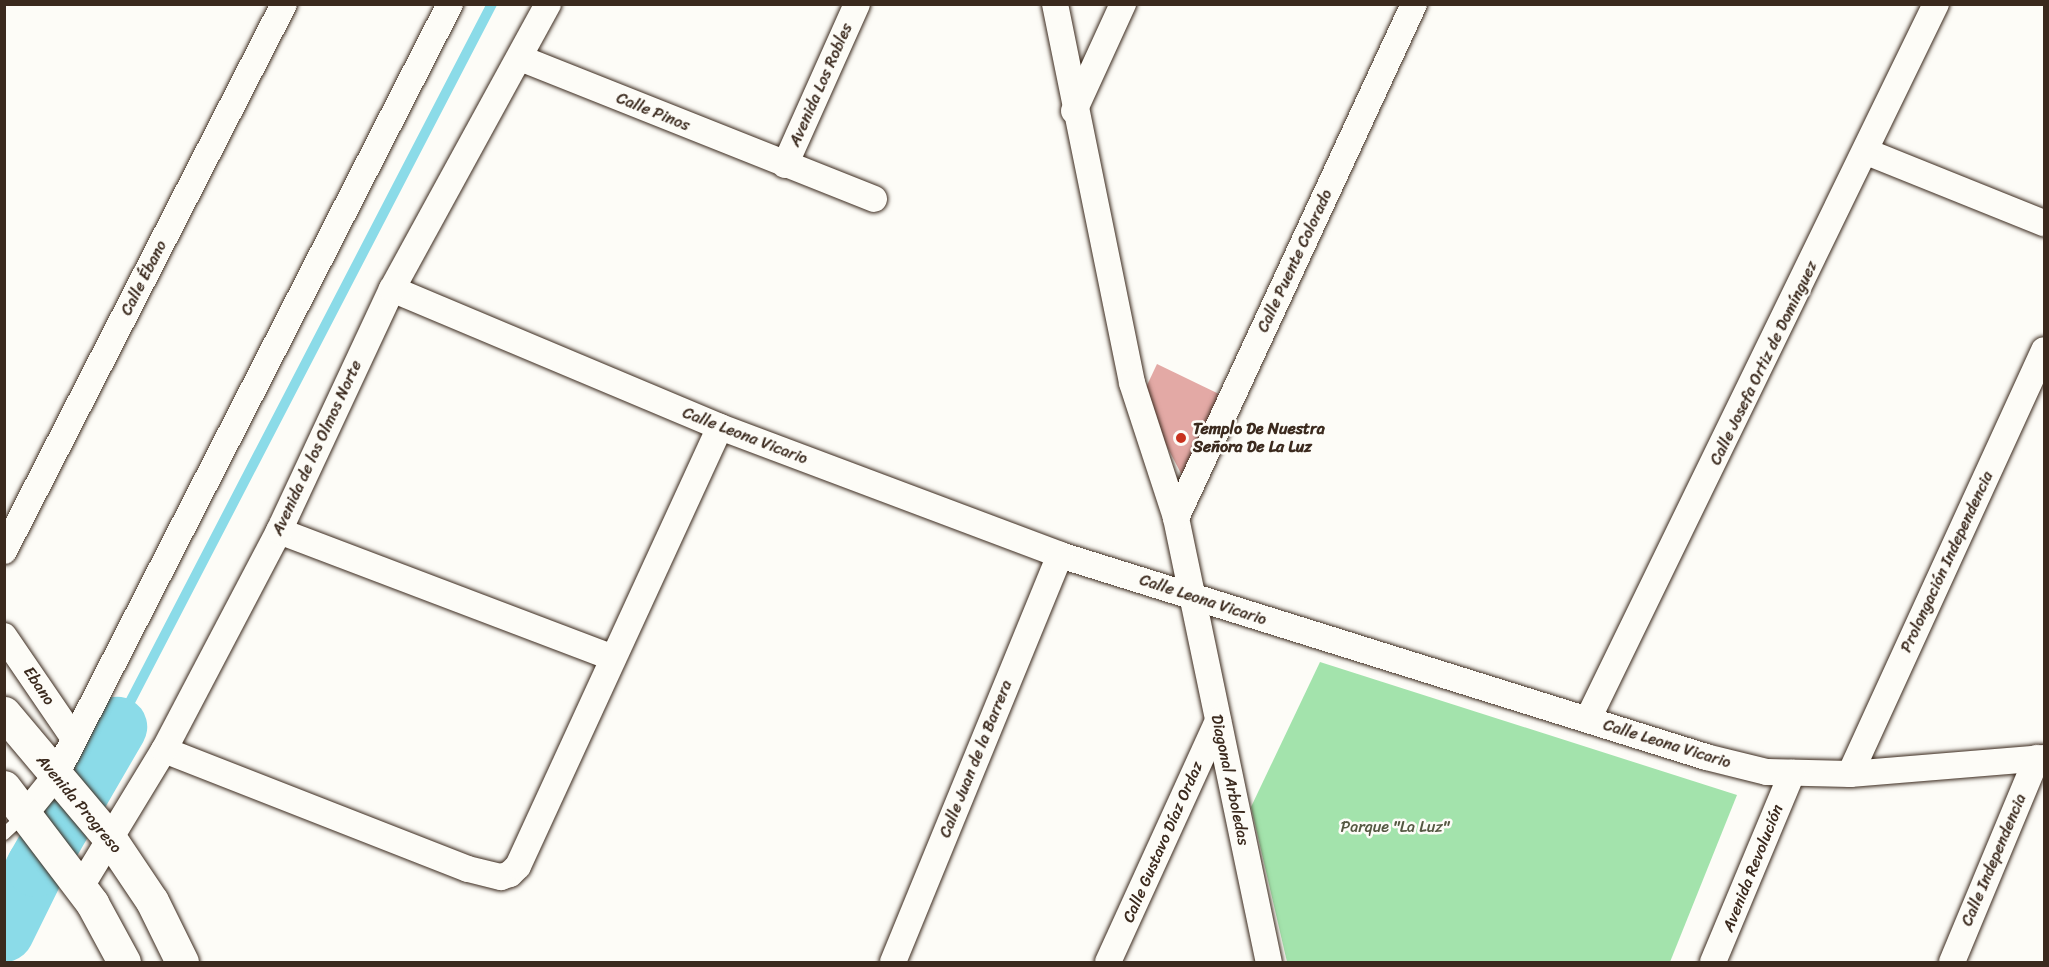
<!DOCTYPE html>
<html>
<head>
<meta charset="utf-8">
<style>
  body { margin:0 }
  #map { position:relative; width:2049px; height:967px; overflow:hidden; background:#fdfcf7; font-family:Sriracha,sans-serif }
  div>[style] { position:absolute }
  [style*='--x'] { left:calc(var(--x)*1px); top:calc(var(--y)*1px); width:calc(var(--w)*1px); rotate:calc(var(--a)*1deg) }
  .green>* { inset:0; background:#a3e3ac }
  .stream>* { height:10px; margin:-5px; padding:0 5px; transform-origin:5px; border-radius:5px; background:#8bdbe8 }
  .river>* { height:60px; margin:-30px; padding:0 30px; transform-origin:30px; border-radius:30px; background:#8bdbe8 }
  .building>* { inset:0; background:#e3a9a5 }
  .roads { filter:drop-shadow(0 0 2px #3b2a1e) drop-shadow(0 0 2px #3b2a1e) }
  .service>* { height:12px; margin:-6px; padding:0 6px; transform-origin:6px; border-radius:6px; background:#fdfcf7 }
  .minor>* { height:26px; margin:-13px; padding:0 13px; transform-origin:13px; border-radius:13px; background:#fdfcf7 }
  .secondary>* { height:33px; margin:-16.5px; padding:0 16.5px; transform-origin:16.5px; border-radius:16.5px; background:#fdfcf7 }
  .dots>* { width:16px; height:16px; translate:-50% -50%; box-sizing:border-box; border:3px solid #fdfcf7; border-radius:50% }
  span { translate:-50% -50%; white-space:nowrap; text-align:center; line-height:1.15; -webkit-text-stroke:5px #fdfcf7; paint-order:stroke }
  .street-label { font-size:16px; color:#3b2a1e }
  .poi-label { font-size:16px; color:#3b2a1e; font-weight:700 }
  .left { translate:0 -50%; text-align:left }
  .park-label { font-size:16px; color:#555842 }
  .frame { position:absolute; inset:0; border:6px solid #3b2a1e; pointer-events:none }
</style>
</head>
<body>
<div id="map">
  <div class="green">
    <div style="clip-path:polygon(1320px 662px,1737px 795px,1670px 962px,1287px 962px,1251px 807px)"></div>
  </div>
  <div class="stream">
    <div style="--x:117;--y:727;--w:814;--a:-62.59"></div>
  </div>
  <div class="river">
    <div style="--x:4;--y:932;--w:72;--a:-63.8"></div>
    <div style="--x:36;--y:867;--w:162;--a:-59.9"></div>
  </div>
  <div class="building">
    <div style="clip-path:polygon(1157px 364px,1219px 394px,1183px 477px,1141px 398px)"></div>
  </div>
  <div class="roads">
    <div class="service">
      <div style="--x:4;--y:834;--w:26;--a:-43"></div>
    </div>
    <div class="minor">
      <div style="--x:1055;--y:4;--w:387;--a:78.5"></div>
      <div style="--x:1132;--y:383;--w:142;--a:71.9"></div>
      <div style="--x:1176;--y:518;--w:454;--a:78.2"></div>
      <div style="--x:520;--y:58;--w:381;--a:21.7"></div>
      <div style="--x:1074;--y:111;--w:118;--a:-65.4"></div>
      <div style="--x:1867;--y:152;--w:191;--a:21.9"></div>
      <div style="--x:785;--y:165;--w:176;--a:-65.9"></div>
      <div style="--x:392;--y:289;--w:356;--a:22.8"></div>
      <div style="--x:720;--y:427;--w:363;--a:20.6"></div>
      <div style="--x:1060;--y:555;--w:677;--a:17.36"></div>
      <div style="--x:1706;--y:757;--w:63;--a:13.8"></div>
      <div style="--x:1767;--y:772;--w:83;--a:1.4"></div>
      <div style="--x:1850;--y:774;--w:195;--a:-4.7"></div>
      <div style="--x:1176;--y:518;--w:566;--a:-65.15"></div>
      <div style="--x:279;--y:531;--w:355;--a:20.8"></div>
      <div style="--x:4;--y:551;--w:614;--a:-62.89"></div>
      <div style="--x:4;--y:636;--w:122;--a:55.7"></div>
      <div style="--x:1588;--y:719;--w:795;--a:-64.05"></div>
      <div style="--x:164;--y:750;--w:326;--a:21.4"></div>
      <div style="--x:468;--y:869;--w:34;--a:14"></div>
      <div style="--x:501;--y:877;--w:9;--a:-18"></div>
      <div style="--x:510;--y:874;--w:11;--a:-45"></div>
      <div style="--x:518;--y:866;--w:483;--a:-65.3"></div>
      <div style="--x:1850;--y:774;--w:466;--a:-65.4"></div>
      <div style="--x:25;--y:814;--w:48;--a:-51"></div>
      <div style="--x:55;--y:777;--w:868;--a:-62.93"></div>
      <div style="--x:80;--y:888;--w:162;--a:-58.7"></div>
      <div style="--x:164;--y:750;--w:247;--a:-62.3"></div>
      <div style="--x:279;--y:531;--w:267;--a:-65"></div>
      <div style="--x:392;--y:289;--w:325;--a:-61.3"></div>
      <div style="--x:893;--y:962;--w:440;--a:-67.7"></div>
      <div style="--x:1108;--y:962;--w:265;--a:-65.5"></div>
      <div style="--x:1713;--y:962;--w:205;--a:-67.3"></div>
      <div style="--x:1952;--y:962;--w:221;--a:-67.4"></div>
    </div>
    <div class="secondary">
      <div style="--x:4;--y:713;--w:166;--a:49.9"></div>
      <div style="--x:111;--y:840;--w:73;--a:56.1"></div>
      <div style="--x:152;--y:901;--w:68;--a:63.8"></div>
      <div style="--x:4;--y:787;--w:146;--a:52.8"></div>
      <div style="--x:92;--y:903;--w:67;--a:61.5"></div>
    </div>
  </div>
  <div class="dots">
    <div style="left:1181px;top:438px;background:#c8321e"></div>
  </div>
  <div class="street-label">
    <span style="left:821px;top:85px;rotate:-66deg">Avenida Los Robles</span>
    <span style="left:653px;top:112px;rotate:22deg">Calle Pinos</span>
    <span style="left:1295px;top:261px;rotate:-65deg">Calle Puente Colorado</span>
    <span style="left:144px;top:278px;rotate:-63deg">Calle Ébano</span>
    <span style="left:1764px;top:363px;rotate:-64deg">Calle Josefa Ortiz de Domínguez</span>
    <span style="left:745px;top:436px;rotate:21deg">Calle Leona Vicario</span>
    <span style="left:317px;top:448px;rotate:-65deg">Avenida de los Olmos Norte</span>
    <span style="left:1947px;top:562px;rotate:-65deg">Prolongación Independencia</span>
    <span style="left:1203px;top:600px;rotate:18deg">Calle Leona Vicario</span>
    <span style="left:39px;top:686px;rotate:56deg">Ebano</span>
    <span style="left:1667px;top:744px;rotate:17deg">Calle Leona Vicario</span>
    <span style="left:976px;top:759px;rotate:-68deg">Calle Juan de la Barrera</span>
    <span style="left:1230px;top:780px;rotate:78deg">Diagonal Arboledas</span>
    <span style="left:79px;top:804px;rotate:50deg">Avenida Progreso</span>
    <span style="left:1163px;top:842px;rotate:-66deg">Calle Gustavo Díaz Ordaz</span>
    <span style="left:1994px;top:860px;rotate:-67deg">Calle Independencia</span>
    <span style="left:1753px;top:868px;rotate:-68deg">Avenida Revolución</span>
  </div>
  <div class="poi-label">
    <span class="left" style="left:1193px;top:438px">Templo De Nuestra<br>Señora De La Luz</span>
  </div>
  <div class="park-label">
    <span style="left:1395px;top:827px">Parque "La Luz"</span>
  </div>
  <div class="frame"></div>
</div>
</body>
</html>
